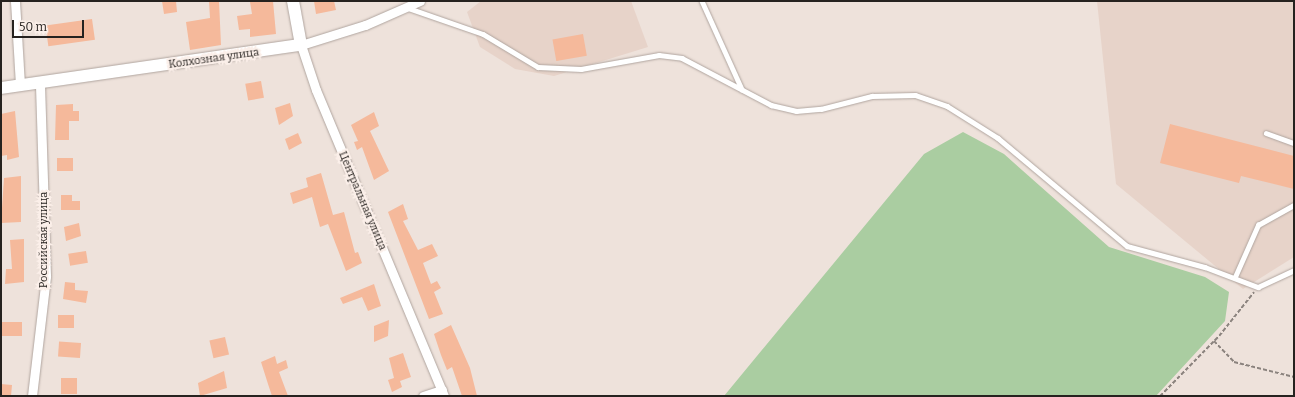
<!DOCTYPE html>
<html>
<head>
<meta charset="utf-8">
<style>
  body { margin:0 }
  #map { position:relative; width:1295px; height:397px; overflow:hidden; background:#eee2db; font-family:Bitter,serif }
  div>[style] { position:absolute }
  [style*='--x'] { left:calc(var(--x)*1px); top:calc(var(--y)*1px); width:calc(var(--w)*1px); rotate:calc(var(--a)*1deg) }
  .built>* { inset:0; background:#e7d3c9 }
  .green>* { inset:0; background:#aacda1 }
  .building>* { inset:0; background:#f5b99b; transform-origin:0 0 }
  .path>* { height:1.5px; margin-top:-0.75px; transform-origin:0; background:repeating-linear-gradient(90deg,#8b837e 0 4px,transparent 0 6px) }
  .roads { filter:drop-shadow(0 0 1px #b0a59f) drop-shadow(0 0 1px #b0a59f) }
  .lane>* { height:4.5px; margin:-2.25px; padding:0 2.25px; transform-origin:2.25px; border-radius:2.25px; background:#fff }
  .street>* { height:9px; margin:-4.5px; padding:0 4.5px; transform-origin:4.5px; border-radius:4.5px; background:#fff }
  .secondary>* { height:12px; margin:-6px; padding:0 6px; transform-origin:6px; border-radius:6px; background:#fff }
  span { translate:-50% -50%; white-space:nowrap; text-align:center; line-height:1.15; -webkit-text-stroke:4px #fbefe9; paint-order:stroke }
  .street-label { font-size:11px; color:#26221f }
  .frame { position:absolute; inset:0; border:2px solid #26221f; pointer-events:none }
  .scale { position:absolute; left:12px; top:20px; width:72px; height:18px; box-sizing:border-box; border:2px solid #26221f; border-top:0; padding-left:5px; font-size:12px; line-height:14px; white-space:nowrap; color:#26221f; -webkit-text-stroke:3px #fbefe9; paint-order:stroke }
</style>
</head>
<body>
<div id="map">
  <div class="built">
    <div style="clip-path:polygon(481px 1px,631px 1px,648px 47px,554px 76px,515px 69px,480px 47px,467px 12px)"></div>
    <div style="clip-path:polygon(1097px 1px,1294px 1px,1294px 257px,1243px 289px,1116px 184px)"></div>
  </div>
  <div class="green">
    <div style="clip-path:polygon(963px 132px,1004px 154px,1109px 247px,1205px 277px,1229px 292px,1225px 321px,1156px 396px,724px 396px,924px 154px)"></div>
  </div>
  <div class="building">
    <div style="clip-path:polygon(162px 1px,176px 1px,177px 12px,164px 14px)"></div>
    <div style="clip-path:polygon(209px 1px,219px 1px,221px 45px,190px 50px,186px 22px,210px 18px)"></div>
    <div style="clip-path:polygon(273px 1px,276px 34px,250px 37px,250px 29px,239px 30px,237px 16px,252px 14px,250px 2px)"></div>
    <div style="clip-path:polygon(314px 1px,334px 1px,336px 10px,316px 14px)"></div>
    <div style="left:92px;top:19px;width:21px;height:47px;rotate:82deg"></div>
    <div style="left:583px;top:34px;width:22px;height:31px;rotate:80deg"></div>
    <div style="left:261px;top:81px;width:17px;height:16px;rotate:80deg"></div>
    <div style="clip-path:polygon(290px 103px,293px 116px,279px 125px,275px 108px)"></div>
    <div style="clip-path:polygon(73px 104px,73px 111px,79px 111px,79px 121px,69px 121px,69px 140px,55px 140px,56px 105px)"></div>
    <div style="clip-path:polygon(15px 111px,19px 157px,7px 160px,7px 155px,1px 156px,1px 114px)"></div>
    <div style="clip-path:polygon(374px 112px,379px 126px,370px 131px,389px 171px,374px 180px,362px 147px,357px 150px,354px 142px,358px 141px,351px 125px)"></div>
    <div style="clip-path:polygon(1170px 124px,1294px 156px,1294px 189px,1241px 176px,1239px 183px,1160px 163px)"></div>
    <div style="clip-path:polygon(298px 133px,302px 143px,289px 150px,285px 139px)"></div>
    <div style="left:57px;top:158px;width:16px;height:13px"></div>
    <div style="clip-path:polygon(321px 173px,333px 215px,344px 212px,355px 253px,358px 252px,362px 263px,346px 271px,328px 224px,320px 227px,312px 197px,293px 204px,290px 193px,308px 187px,306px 178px)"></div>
    <div style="clip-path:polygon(21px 176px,21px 222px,1px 223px,4px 178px)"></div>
    <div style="clip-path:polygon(61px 195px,72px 195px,72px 201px,80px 201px,80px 210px,61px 210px)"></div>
    <div style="clip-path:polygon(403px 204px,408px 219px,403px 221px,418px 250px,432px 244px,438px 256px,423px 263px,431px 284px,437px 281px,441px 288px,434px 292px,443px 314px,429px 319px,388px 212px)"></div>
    <div style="clip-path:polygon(79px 223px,81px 236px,66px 241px,64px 227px)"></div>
    <div style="clip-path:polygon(24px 239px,24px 282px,5px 284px,6px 269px,12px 269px,10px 240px)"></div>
    <div style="left:86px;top:251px;width:12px;height:18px;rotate:81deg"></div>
    <div style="clip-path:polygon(65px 282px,75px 283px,75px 290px,88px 291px,86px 303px,63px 299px)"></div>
    <div style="clip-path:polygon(374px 284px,381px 306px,368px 311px,362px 297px,343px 304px,340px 298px)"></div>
    <div style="left:58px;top:315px;width:16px;height:13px"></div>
    <div style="clip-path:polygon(389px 320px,388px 336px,374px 342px,374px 326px)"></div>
    <div style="left:2px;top:322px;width:20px;height:14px"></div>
    <div style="clip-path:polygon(451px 325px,470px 368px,477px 396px,462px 396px,452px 367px,447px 370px,441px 355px,434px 334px)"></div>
    <div style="left:225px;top:337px;width:18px;height:16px;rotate:77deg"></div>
    <div style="left:81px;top:343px;width:15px;height:22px;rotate:94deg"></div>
    <div style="clip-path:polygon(403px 353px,411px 377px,400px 381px,402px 387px,392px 392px,388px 380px,394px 378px,389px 358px)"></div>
    <div style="clip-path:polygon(275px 356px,277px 364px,286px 360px,288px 368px,279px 372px,288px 396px,272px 396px,268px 384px,261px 362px)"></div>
    <div style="clip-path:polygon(224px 371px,227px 388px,200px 396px,198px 383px)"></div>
    <div style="left:61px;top:378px;width:16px;height:16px"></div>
    <div style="clip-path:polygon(1px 384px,12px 385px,11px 396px,1px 396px)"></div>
  </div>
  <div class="path">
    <div style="--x:1214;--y:341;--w:29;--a:46"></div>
    <div style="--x:1234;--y:362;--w:62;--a:14"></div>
    <div style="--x:1160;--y:396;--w:84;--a:-45.5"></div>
    <div style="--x:1219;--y:336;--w:56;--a:-51.5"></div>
  </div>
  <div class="roads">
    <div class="lane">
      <div style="--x:702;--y:1;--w:97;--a:65.6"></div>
      <div style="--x:408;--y:8;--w:79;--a:19.1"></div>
      <div style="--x:483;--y:34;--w:64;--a:31"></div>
      <div style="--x:538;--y:67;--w:43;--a:2.7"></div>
      <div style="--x:581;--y:69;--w:79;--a:-10.2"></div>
      <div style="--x:659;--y:55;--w:23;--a:7"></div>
      <div style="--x:682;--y:58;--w:101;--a:27.8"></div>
      <div style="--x:771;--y:105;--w:26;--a:13"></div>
      <div style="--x:796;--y:111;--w:25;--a:-5"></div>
      <div style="--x:821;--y:109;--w:53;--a:-14.3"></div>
      <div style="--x:872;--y:96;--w:43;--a:-1.3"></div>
      <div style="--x:915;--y:95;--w:34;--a:19"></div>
      <div style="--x:947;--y:106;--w:60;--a:32.1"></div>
      <div style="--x:998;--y:138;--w:168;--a:39.9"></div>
      <div style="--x:1127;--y:246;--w:81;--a:15.1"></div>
      <div style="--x:1205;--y:267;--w:57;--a:20.7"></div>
      <div style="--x:1258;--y:287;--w:40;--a:-25"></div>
      <div style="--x:1266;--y:133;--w:30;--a:20"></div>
      <div style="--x:1235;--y:277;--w:57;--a:-66.1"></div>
      <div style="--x:1258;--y:225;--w:41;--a:-29.1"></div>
    </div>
    <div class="street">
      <div style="--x:15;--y:1;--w:84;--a:86.6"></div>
      <div style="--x:420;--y:1;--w:60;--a:156.4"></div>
      <div style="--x:365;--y:25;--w:67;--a:162.6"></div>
      <div style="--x:301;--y:45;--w:47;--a:71.6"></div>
      <div style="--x:316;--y:90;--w:332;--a:67.3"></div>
      <div style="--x:32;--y:396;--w:121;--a:-83.3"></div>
      <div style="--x:46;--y:276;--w:193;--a:-91.8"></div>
      <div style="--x:423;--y:396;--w:20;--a:-18"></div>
    </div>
    <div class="secondary">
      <div style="--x:1;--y:88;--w:303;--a:-8.2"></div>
      <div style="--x:301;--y:45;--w:45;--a:-100.3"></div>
    </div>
  </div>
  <div class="street-label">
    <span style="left:214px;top:59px;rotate:-8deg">Колхозная улица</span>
    <span style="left:362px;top:201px;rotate:67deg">Центральная улица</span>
    <span style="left:44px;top:240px;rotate:-90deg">Российская улица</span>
  </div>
  <div class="frame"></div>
  <div class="scale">50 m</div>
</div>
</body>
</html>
